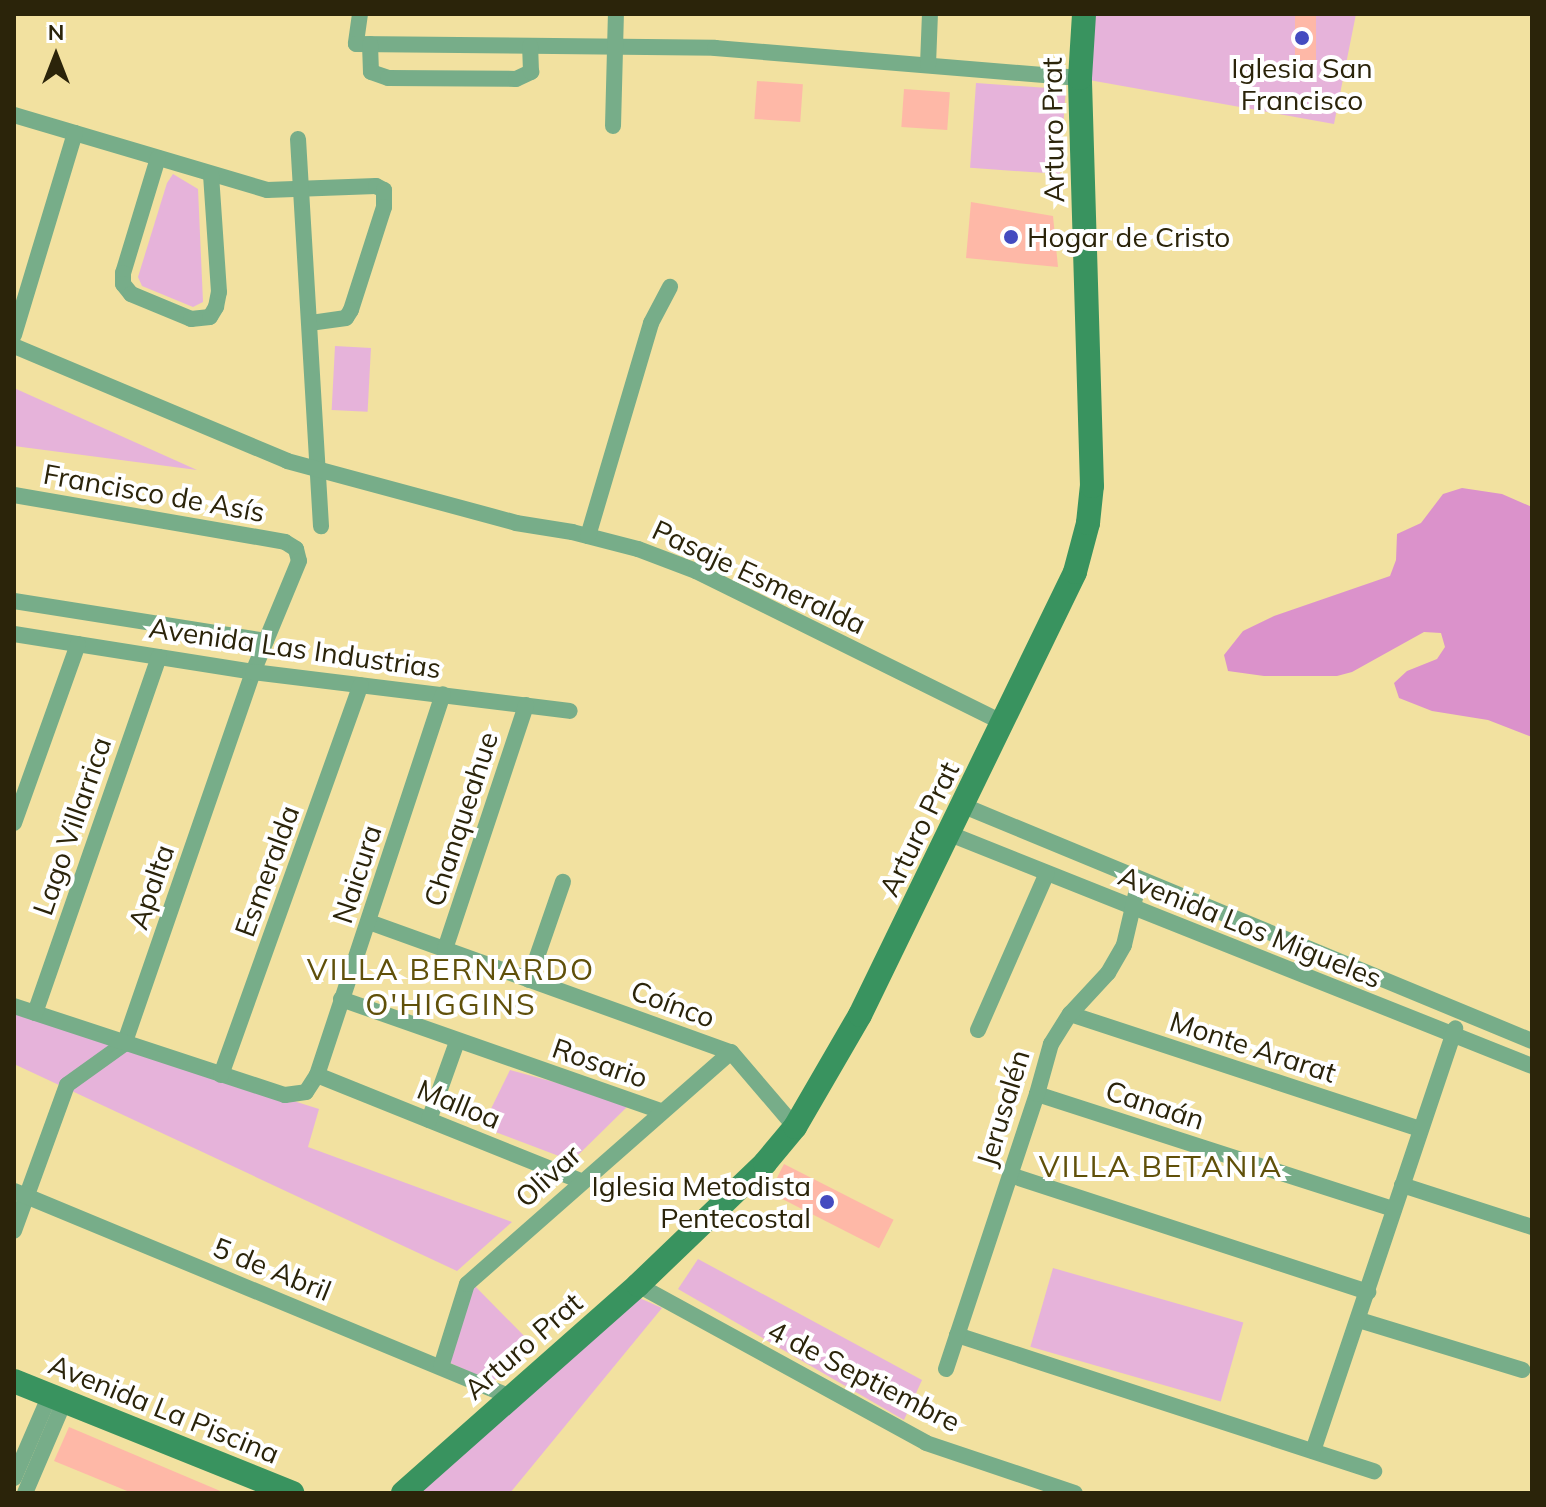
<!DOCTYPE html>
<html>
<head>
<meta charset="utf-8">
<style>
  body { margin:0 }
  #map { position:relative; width:1546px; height:1507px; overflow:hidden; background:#f2e1a0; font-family:Mulish,sans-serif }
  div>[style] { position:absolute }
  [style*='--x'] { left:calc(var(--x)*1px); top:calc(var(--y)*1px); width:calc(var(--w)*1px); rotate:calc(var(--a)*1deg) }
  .green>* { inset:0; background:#e6b3da; transform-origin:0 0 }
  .forest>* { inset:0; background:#db92cb }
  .building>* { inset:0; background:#feb8a7; transform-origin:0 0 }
  .street>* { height:16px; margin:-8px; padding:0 8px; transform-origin:8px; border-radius:8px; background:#77ad89 }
  .secondary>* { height:24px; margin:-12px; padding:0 12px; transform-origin:12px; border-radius:12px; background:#39935f }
  .dots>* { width:22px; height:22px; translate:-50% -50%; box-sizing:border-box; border:4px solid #fff; border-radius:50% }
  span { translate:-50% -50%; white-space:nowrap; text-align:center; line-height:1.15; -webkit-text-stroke:8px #fff; paint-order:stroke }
  .poi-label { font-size:28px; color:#2b240a }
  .left { translate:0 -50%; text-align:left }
  .right { translate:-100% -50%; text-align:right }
  .street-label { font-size:28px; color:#2b240a }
  .neighbourhood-label { font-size:30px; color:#60500a; letter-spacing:2px }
  .frame { position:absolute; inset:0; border:16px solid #2b240a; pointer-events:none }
  .north { position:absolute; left:16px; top:16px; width:80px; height:80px; -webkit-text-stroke:6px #fff; paint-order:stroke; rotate:0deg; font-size:22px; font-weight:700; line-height:32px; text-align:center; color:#2b240a }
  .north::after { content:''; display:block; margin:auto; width:28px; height:36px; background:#2b240a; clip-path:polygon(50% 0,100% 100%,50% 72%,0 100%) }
</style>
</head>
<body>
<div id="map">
  <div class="green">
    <div style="clip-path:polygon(1092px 14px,1356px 14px,1334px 124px,1089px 80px)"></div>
    <div style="left:976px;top:83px;width:90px;height:85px;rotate:4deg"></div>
    <div style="clip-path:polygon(173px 174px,198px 189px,203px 302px,193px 307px,142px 286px,138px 277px,167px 183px)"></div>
    <div style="left:335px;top:346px;width:36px;height:64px;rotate:3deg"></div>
    <div style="clip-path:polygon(14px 388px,197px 470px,14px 446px)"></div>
    <div style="clip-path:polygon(14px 1013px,319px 1109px,308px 1147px,512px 1222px,457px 1271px,14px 1064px)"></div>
    <div style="clip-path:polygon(510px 1070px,631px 1103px,572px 1161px,482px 1127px)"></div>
    <div style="clip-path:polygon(698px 1259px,922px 1380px,904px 1420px,678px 1289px)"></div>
    <div style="left:1053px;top:1268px;width:198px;height:82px;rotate:16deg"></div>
    <div style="clip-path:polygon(471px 1282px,532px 1344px,492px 1382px,437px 1357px)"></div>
    <div style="clip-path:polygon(626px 1292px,662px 1308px,510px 1493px,399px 1493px)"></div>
  </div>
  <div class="forest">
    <div style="clip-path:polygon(1462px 488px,1502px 494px,1532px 507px,1532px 737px,1488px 720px,1432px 711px,1399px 698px,1394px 683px,1407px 671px,1437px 659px,1445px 647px,1441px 633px,1424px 632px,1352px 672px,1337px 676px,1264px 676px,1228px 671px,1224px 655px,1243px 631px,1274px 616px,1390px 576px,1396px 560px,1397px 534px,1421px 523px,1443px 494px)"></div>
  </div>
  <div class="building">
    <div style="left:1295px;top:14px;width:21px;height:46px"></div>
    <div style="left:757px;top:81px;width:46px;height:38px;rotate:4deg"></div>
    <div style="left:904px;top:89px;width:46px;height:38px;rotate:4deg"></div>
    <div style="clip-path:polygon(971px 202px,1053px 216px,1058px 267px,966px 258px)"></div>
    <div style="left:784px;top:1164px;width:123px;height:32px;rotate:27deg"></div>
    <div style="clip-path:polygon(69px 1427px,225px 1493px,132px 1493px,54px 1461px)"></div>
  </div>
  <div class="street">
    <div style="--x:360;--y:14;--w:30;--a:98"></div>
    <div style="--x:356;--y:44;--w:359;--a:0.6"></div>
    <div style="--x:715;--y:48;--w:366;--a:4.7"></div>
    <div style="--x:370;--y:44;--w:28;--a:88"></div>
    <div style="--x:371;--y:72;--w:18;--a:19"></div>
    <div style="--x:388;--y:78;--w:128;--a:0.4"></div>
    <div style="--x:516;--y:79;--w:17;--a:-25"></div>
    <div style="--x:531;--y:72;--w:26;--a:-92"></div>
    <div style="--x:928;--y:65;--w:51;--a:-87.8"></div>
    <div style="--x:14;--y:115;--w:264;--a:16.5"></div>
    <div style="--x:267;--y:190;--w:109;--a:-2.1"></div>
    <div style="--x:376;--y:186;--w:9;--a:27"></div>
    <div style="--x:384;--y:190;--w:17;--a:90"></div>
    <div style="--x:384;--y:207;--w:108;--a:107.8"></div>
    <div style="--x:351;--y:310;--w:9;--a:122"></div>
    <div style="--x:346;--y:318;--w:37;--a:172"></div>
    <div style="--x:613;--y:126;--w:112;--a:-88.5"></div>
    <div style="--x:298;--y:139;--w:388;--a:86.6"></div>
    <div style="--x:158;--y:158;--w:120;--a:106.9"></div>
    <div style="--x:123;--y:273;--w:11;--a:90"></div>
    <div style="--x:123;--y:284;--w:13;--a:51"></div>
    <div style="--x:131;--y:294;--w:65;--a:22.6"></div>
    <div style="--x:191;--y:319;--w:19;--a:-6"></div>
    <div style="--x:210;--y:317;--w:12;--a:-59"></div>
    <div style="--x:216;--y:307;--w:15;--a:-79"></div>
    <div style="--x:219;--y:292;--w:118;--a:-93.9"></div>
    <div style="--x:14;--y:335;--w:211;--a:-73.2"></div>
    <div style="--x:14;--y:346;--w:296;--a:22.8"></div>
    <div style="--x:287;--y:461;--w:237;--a:15.1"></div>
    <div style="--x:516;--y:523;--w:57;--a:9.1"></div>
    <div style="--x:572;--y:532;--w:68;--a:14.4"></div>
    <div style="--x:638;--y:549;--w:62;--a:20.8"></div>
    <div style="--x:696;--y:571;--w:343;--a:26.3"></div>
    <div style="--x:14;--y:495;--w:275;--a:9.8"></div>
    <div style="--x:285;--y:542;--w:13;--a:32"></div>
    <div style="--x:296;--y:549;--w:12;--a:76"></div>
    <div style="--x:299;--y:561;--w:120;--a:112.5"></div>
    <div style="--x:253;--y:672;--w:394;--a:109.1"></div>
    <div style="--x:124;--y:1044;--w:70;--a:144.3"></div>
    <div style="--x:67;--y:1085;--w:155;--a:110"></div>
    <div style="--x:588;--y:536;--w:222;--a:-73.5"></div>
    <div style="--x:651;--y:323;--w:41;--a:-62.2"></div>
    <div style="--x:14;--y:601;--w:255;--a:9"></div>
    <div style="--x:14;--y:634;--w:242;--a:9"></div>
    <div style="--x:253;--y:672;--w:319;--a:7"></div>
    <div style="--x:964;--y:806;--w:615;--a:22.48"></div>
    <div style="--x:14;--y:823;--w:190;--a:-70.3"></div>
    <div style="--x:950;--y:834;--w:627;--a:21.73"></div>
    <div style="--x:369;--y:922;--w:385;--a:19.8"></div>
    <div style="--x:731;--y:1052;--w:99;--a:49.5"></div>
    <div style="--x:445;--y:949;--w:257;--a:-71.6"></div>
    <div style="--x:529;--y:980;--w:104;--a:-70.9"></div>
    <div style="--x:341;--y:999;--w:338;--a:19.3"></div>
    <div style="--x:14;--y:1006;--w:285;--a:18.2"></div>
    <div style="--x:285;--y:1095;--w:21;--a:-8"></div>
    <div style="--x:306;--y:1092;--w:20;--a:-57"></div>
    <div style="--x:317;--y:1075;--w:401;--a:-71.7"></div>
    <div style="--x:35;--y:1013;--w:377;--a:-70.8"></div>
    <div style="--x:1070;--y:1014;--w:368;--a:18.2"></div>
    <div style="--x:978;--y:1030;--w:171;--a:-66.3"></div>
    <div style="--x:221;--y:1075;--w:414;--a:-70.3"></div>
    <div style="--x:317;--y:1075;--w:284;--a:21.9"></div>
    <div style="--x:1037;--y:1094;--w:375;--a:17.9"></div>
    <div style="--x:429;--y:1120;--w:83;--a:-70.3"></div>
    <div style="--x:1010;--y:1175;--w:377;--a:18.1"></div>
    <div style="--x:1402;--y:1185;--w:137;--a:17.9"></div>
    <div style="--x:14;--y:1191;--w:538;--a:22.51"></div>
    <div style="--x:638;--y:1285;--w:328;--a:28.7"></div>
    <div style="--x:926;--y:1443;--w:157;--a:18.6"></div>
    <div style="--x:1359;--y:1320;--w:171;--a:17"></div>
    <div style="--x:957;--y:1335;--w:439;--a:18.1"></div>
    <div style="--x:441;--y:1367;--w:87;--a:-72.6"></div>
    <div style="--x:467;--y:1284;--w:351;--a:-41.3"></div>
    <div style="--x:946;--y:1369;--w:290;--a:-71.7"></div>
    <div style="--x:1037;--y:1094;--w:52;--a:-74.4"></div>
    <div style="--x:1051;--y:1044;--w:36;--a:-58"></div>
    <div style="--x:1070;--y:1014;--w:56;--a:-47.2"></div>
    <div style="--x:1108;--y:973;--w:32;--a:-60"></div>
    <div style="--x:1124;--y:945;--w:66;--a:-76.8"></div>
    <div style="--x:1313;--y:1451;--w:446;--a:-71.4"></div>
    <div style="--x:14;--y:1478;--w:90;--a:-66.6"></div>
    <div style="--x:25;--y:1493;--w:99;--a:-66.8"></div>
  </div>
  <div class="secondary">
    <div style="--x:14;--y:1381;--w:300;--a:21.9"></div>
    <div style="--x:403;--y:1493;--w:314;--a:-41.5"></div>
    <div style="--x:638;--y:1285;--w:176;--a:-43.8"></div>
    <div style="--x:765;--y:1163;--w:47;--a:-50.2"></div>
    <div style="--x:795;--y:1127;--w:129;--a:-59.9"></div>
    <div style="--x:860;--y:1015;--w:492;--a:-64.1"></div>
    <div style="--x:1075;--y:572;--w:51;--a:-75.1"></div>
    <div style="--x:1088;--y:523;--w:37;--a:-84"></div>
    <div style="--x:1092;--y:486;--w:408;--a:-91.7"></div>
    <div style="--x:1080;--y:78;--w:64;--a:-86.4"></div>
  </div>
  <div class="dots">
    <div style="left:1302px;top:38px;background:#444bc0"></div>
    <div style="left:1011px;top:237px;background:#444bc0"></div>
    <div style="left:827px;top:1202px;background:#444bc0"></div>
  </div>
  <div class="poi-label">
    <span style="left:1302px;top:84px">Iglesia San<br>Francisco</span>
    <span class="left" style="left:1027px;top:237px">Hogar de Cristo</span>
    <span class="right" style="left:811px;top:1202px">Iglesia Metodista<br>Pentecostal</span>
  </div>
  <div class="street-label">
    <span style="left:1053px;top:130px;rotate:-91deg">Arturo Prat</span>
    <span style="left:154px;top:493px;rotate:10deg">Francisco de Asís</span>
    <span style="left:759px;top:577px;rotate:25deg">Pasaje Esmeralda</span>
    <span style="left:295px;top:648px;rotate:8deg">Avenida Las Industrias</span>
    <span style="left:461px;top:819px;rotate:-72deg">Chanqueahue</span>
    <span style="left:72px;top:826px;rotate:-71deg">Lago Villarrica</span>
    <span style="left:919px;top:829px;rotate:-64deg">Arturo Prat</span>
    <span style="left:267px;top:871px;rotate:-70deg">Esmeralda</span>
    <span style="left:357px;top:874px;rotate:-72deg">Naicura</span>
    <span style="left:151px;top:887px;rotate:-71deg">Apalta</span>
    <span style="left:1250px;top:927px;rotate:22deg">Avenida Los Migueles</span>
    <span style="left:673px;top:1004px;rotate:20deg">Coínco</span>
    <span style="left:1253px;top:1047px;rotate:18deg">Monte Ararat</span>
    <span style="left:600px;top:1063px;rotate:19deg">Rosario</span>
    <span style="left:459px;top:1104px;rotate:22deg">Malloa</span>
    <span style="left:1155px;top:1105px;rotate:18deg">Canaán</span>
    <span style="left:1003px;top:1108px;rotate:-73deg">Jerusalén</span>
    <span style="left:548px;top:1176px;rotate:-42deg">Olivar</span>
    <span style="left:272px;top:1269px;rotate:22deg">5 de Abril</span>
    <span style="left:523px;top:1346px;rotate:-41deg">Arturo Prat</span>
    <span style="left:864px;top:1376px;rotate:27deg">4 de Septiembre</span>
    <span style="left:164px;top:1409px;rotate:22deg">Avenida La Piscina</span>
  </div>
  <div class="neighbourhood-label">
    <span style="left:451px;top:986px">VILLA BERNARDO<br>O'HIGGINS</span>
    <span style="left:1161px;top:1166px">VILLA BETANIA</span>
  </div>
  <div class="frame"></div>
  <div class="north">N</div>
</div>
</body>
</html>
